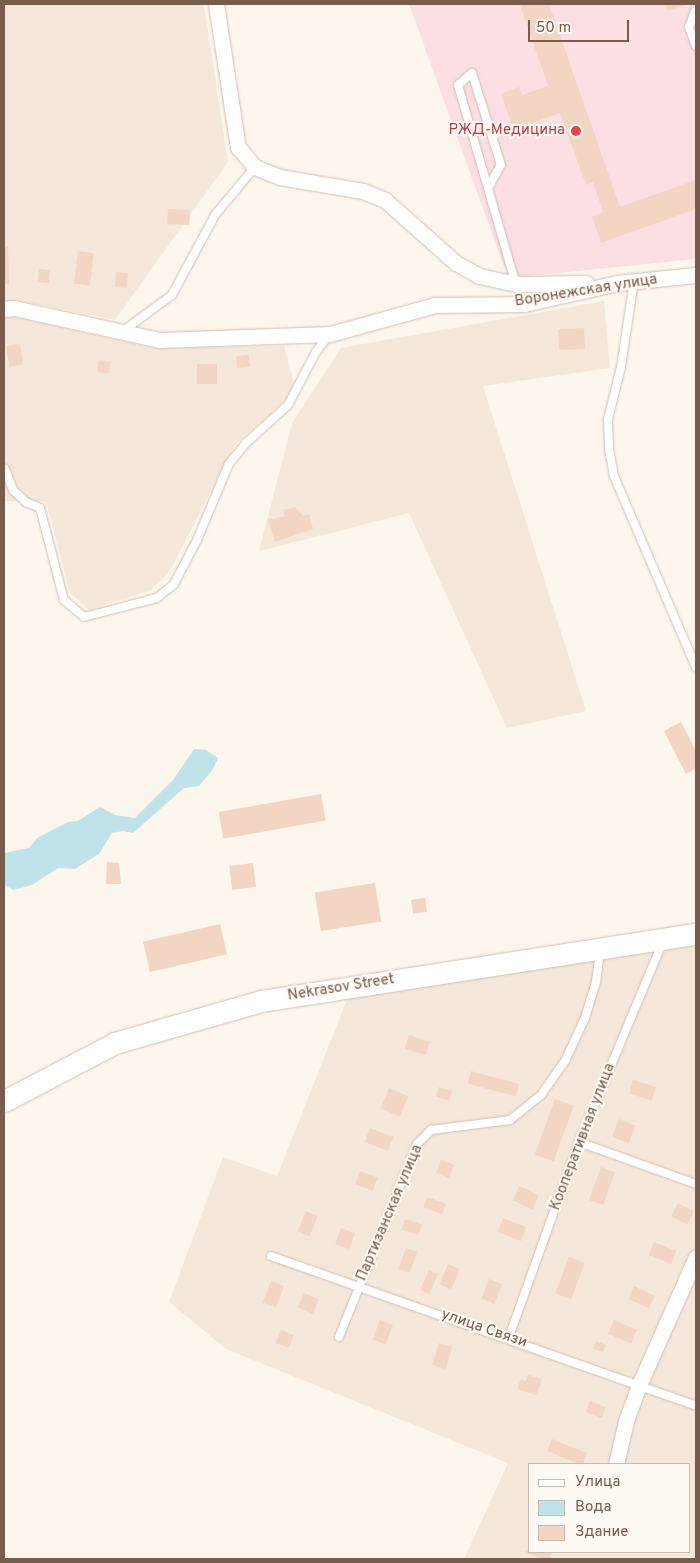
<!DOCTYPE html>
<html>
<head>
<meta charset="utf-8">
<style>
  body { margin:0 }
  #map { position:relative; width:700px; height:1563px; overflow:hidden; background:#fdf6ec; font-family:Overpass,sans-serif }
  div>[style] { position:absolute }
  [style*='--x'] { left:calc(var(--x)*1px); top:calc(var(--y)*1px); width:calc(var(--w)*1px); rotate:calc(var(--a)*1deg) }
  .residential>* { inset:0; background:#f5e8da }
  .medical>* { inset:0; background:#fbdfe3 }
  .water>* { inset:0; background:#bfe3e8 }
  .building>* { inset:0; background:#f3d5c3; transform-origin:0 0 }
  .roads { filter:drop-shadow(0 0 1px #d1beb0) drop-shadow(0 0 1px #d1beb0) }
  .lane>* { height:8px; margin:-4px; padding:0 4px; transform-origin:4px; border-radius:4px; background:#fff }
  .street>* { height:15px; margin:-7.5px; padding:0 7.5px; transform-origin:7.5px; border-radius:7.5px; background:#fff }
  .secondary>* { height:21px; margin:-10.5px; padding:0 10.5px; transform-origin:10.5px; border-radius:10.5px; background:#fff }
  .dots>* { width:14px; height:14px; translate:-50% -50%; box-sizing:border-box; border:2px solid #fffaf3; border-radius:50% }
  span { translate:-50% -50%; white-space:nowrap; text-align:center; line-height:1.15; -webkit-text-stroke:4px #fffaf3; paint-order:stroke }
  .health-label { font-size:15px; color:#be3a42 }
  .right { translate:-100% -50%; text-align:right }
  .street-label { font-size:15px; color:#7a5c4d }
  .frame { position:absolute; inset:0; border:5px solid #7a5c4d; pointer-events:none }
  .legend { position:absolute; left:528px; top:1463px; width:162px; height:90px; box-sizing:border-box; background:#fffaf3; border:1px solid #cabbb1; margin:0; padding:6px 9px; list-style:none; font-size:15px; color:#7a5c4d }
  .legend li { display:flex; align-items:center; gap:10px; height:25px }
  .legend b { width:25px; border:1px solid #cabbb1 }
  .scale { position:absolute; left:528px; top:20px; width:101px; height:22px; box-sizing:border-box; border:2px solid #7a5c4d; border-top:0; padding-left:6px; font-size:15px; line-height:18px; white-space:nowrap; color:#7a5c4d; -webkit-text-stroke:4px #fffaf3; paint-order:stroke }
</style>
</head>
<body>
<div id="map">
  <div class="residential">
    <div style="clip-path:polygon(4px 4px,204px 4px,228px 162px,115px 320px,17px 300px,4px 301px)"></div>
    <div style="clip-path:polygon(604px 301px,610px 368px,483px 386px,586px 711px,507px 728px,409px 513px,259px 551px,292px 423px,341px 348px)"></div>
    <div style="clip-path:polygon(4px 317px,15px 317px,155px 348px,284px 346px,296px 390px,234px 446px,170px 571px,151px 590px,89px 610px,70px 593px,46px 502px,4px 501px)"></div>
    <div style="clip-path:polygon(evenodd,696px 945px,696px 1559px,464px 1559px,508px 1463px,226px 1349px,169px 1302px,223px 1157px,277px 1176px,349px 995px,696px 945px,529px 1464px,689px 1464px,689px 1552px,529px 1552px,529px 1464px)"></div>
  </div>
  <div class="medical">
    <div style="clip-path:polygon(409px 4px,696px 4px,696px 259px,508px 278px)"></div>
  </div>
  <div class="water">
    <div style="clip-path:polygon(194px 749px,206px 750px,218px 758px,213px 769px,199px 786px,184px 788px,133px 833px,123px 831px,112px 833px,99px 854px,75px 869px,58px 868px,32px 885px,14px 890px,4px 885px,4px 853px,29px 848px,37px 838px,68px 822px,78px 821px,100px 807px,115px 815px,135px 818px,173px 780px)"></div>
  </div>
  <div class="building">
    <div style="clip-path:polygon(525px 4px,549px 4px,620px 207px,696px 180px,696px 209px,601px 243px,592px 217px,603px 212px,593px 182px,586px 185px,560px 113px,532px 123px,534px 129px,516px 136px,501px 94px,519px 87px,522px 95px,548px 86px,520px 5px)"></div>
    <div style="clip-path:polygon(665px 4px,689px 4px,668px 11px)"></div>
    <div style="left:168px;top:209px;width:22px;height:15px;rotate:3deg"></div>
    <div style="clip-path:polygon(4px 246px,8px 246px,9px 284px,4px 284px)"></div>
    <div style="left:78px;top:251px;width:16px;height:33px;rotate:7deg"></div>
    <div style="left:39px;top:269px;width:11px;height:13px;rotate:5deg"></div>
    <div style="left:116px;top:272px;width:12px;height:15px;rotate:5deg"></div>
    <div style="left:584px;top:328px;width:21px;height:26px;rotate:87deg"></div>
    <div style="left:20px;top:344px;width:21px;height:14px;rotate:82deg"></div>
    <div style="left:249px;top:355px;width:12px;height:13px;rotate:85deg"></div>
    <div style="left:99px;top:360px;width:12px;height:12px;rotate:9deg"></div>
    <div style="left:197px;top:364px;width:20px;height:20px"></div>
    <div style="clip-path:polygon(295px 507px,303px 516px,309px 514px,313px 529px,275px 542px,268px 520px,285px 516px,283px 510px)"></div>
    <div style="clip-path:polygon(681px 722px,696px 751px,696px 768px,686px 774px,664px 731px)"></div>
    <div style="left:321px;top:794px;width:27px;height:104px;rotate:80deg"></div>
    <div style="clip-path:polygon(107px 862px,119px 863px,121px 884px,106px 884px)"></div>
    <div style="left:253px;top:863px;width:24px;height:24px;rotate:83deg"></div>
    <div style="left:375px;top:883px;width:39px;height:61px;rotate:81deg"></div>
    <div style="left:425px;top:898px;width:14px;height:14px;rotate:82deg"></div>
    <div style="left:220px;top:924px;width:31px;height:79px;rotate:77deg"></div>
    <div style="left:409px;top:1035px;width:22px;height:14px;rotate:18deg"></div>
    <div style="left:471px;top:1071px;width:50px;height:13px;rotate:15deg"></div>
    <div style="left:633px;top:1080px;width:24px;height:14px;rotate:17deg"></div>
    <div style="left:439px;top:1087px;width:14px;height:10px;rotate:17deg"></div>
    <div style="left:389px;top:1088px;width:21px;height:22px;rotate:23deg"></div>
    <div style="left:555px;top:1099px;width:20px;height:59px;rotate:20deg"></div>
    <div style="left:619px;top:1119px;width:18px;height:19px;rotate:22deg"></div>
    <div style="left:370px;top:1128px;width:25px;height:15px;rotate:21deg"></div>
    <div style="left:441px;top:1160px;width:14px;height:14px;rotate:21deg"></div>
    <div style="left:601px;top:1167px;width:15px;height:35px;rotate:20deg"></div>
    <div style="left:360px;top:1171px;width:19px;height:14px;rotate:21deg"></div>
    <div style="left:519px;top:1186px;width:22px;height:16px;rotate:24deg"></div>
    <div style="left:427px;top:1197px;width:20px;height:11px;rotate:20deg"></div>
    <div style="left:678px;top:1203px;width:18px;height:15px;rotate:27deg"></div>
    <div style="left:306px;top:1211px;width:13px;height:22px;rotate:23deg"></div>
    <div style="left:503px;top:1218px;width:25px;height:15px;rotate:21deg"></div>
    <div style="left:405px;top:1219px;width:18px;height:11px;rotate:19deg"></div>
    <div style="left:341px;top:1228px;width:15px;height:17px;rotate:20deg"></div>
    <div style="left:654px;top:1242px;width:24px;height:14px;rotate:22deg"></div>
    <div style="left:406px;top:1248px;width:12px;height:22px;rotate:20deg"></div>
    <div style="left:569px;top:1257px;width:17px;height:39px;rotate:21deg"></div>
    <div style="left:448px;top:1264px;width:13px;height:22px;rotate:23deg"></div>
    <div style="left:429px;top:1270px;width:10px;height:22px;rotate:24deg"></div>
    <div style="left:489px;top:1279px;width:14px;height:21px;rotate:21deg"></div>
    <div style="left:271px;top:1281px;width:14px;height:23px;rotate:21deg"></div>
    <div style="left:634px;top:1286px;width:23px;height:14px;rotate:25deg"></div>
    <div style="left:304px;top:1293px;width:16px;height:16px;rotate:22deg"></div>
    <div style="left:380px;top:1320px;width:14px;height:21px;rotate:21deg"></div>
    <div style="left:614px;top:1320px;width:25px;height:15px;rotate:23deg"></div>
    <div style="left:281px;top:1330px;width:14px;height:14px;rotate:21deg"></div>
    <div style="clip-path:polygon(596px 1341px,606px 1345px,603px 1352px,593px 1349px)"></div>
    <div style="left:439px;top:1343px;width:14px;height:23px;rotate:17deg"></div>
    <div style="clip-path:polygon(528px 1375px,542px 1379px,536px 1395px,517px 1389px,521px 1379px,526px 1381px)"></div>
    <div style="left:590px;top:1401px;width:17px;height:12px;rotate:21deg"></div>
    <div style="left:552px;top:1439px;width:38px;height:13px;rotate:22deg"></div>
    <div style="clip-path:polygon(529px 1548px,529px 1552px,552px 1552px,549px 1559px,541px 1559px,524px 1552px)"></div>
  </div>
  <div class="roads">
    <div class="lane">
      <div style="--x:696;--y:9;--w:19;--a:111"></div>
      <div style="--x:689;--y:27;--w:20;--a:70"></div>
      <div style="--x:488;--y:188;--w:26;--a:-61"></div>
      <div style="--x:501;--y:165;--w:96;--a:-107.5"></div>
      <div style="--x:472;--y:73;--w:18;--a:139"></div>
      <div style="--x:458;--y:85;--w:207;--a:73.8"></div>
      <div style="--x:634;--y:281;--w:87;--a:98.6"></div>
      <div style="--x:621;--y:367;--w:54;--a:104"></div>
      <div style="--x:608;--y:419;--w:31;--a:88"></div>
      <div style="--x:609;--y:450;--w:26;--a:79"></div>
      <div style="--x:614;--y:476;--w:208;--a:66.8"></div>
      <div style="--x:123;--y:331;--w:61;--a:-36.3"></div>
      <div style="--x:172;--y:295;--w:91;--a:-61.7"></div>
      <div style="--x:215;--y:215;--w:62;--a:-50.2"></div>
      <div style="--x:5;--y:469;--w:22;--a:69"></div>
      <div style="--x:13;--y:490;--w:18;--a:43"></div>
      <div style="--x:26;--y:502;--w:15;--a:23"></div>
      <div style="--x:40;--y:508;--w:95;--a:75.4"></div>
      <div style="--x:64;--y:600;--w:26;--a:40"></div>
      <div style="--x:84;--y:617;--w:75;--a:-14.6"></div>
      <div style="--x:157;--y:598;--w:22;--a:-39"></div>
      <div style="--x:174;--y:584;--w:50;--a:-62.4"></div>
      <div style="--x:197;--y:540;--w:82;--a:-67.2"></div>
      <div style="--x:229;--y:464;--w:27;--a:-51"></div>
      <div style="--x:246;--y:443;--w:57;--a:-42.1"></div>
      <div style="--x:288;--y:405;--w:60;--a:-62.2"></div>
      <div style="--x:316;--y:352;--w:21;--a:-53"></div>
      <div style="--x:579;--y:1142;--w:124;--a:19.7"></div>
      <div style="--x:271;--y:1256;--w:451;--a:19.4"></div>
      <div style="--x:339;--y:1337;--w:208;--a:-68"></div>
      <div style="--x:417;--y:1144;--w:20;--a:-45"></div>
      <div style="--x:431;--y:1130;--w:80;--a:-7.2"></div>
      <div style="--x:510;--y:1120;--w:40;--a:-39"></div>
      <div style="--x:541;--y:1095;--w:42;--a:-54.8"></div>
      <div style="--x:565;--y:1061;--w:47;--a:-65.1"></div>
      <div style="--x:585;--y:1018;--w:39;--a:-73"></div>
      <div style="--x:596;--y:981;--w:30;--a:-82"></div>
      <div style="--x:509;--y:1337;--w:207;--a:-70.3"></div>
      <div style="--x:579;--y:1142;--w:218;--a:-67.3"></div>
    </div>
    <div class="street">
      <div style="--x:216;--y:4;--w:145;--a:81.3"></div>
      <div style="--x:238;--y:147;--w:26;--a:50"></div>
      <div style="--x:255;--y:167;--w:27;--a:22"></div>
      <div style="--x:280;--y:177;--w:84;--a:9.6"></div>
      <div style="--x:363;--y:191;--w:24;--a:22"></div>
      <div style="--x:385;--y:200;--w:95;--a:41.6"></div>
      <div style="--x:456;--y:263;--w:26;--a:29"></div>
      <div style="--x:479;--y:276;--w:38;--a:12"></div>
      <div style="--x:516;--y:284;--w:70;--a:-0.8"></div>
      <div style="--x:4;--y:309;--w:10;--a:-6"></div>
      <div style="--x:14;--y:308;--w:148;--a:12.4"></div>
      <div style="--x:159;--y:340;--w:171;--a:-2"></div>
      <div style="--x:330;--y:334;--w:109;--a:-15.4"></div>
      <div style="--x:435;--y:305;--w:89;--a:-0.6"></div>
      <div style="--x:524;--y:304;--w:95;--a:-12.7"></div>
      <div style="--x:617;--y:283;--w:79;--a:-5.8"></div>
      <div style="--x:616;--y:1464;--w:44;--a:-76.9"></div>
      <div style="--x:626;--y:1421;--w:38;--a:-70"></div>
      <div style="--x:639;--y:1385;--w:140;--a:-66"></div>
    </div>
    <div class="secondary">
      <div style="--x:4;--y:1101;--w:125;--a:-27.6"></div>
      <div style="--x:115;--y:1043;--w:152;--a:-16"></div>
      <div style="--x:261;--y:1001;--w:440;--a:-8.8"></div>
    </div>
  </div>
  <div class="dots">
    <div style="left:576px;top:131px;background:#e0444e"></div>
  </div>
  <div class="health-label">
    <span class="right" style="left:565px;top:131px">РЖД-Медицина</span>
  </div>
  <div class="street-label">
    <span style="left:586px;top:291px;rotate:-9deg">Воронежская улица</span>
    <span style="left:341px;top:988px;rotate:-9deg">Nekrasov Street</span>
    <span style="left:583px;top:1137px;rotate:-69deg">Кооперативная улица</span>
    <span style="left:390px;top:1213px;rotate:-67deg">Партизанская улица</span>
    <span style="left:484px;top:1329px;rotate:19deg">улица Связи</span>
  </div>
  <div class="frame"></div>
  <ul class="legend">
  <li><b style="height:6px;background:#fff"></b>Улица</li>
  <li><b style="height:14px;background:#bfe3e8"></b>Вода</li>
  <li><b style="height:14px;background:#f3d5c3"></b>Здание</li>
  </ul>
  <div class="scale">50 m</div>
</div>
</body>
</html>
